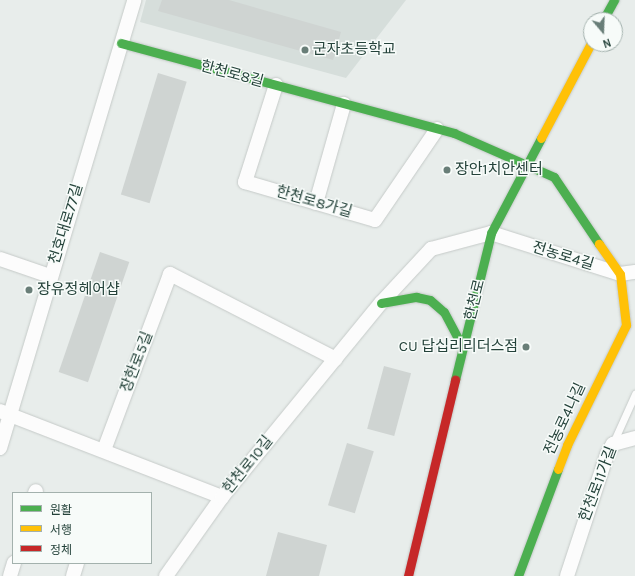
<!DOCTYPE html>
<html>
<head>
<meta charset="utf-8">
<style>
  body { margin:0 }
  #map { position:relative; width:635px; height:576px; overflow:hidden; background:#e8edeb; font-family:Karla,"Noto Sans KR",sans-serif }
  div>[style] { position:absolute }
  [style*='--x'] { left:calc(var(--x)*1px); top:calc(var(--y)*1px); width:calc(var(--w)*1px); rotate:calc(var(--a)*1deg) }
  .built>* { inset:0; background:#d6dedb }
  .building>* { inset:0; background:#cfd4d2; transform-origin:0 0 }
  .roads { filter:drop-shadow(0 0 1px #c5cac8) drop-shadow(0 0 1px #c5cac8) }
  .lane>* { height:7px; margin:-3.5px; padding:0 3.5px; transform-origin:3.5px; border-radius:3.5px; background:#fcfcfc }
  .street>* { height:14px; margin:-7px; padding:0 7px; transform-origin:7px; border-radius:7px; background:#fcfcfc }
  .fast>* { height:9px; margin:-4.5px; padding:0 4.5px; transform-origin:4.5px; border-radius:4.5px; background:#4caf50 }
  .slow>* { height:9px; margin:-4.5px; padding:0 4.5px; transform-origin:4.5px; border-radius:4.5px; background:#ffc107 }
  .jam>* { height:9px; margin:-4.5px; padding:0 4.5px; transform-origin:4.5px; border-radius:4.5px; background:#c62828 }
  .dots>* { width:11px; height:11px; translate:-50% -50%; box-sizing:border-box; border:2px solid #f7fbf9; border-radius:50% }
  span { translate:-50% -50%; white-space:nowrap; text-align:center; line-height:1.15; -webkit-text-stroke:3px #f7fbf9; paint-order:stroke }
  .poi-label { font-size:15px; color:#24423a }
  .left { translate:0 -50%; text-align:left }
  .right { translate:-100% -50%; text-align:right }
  .street-label { font-size:15px; color:#24423a }
  .legend { position:absolute; left:12px; top:492px; width:140px; height:72px; box-sizing:border-box; background:#f7fbf9; border:1px solid #a3b1ad; margin:0; padding:5px 7px; list-style:none; font-size:12px; color:#24423a }
  .legend li { display:flex; align-items:center; gap:8px; height:20px }
  .legend b { width:20px; border:1px solid #a3b1ad }
  .north { position:absolute; left:583px; top:12px; width:40px; height:40px; box-sizing:border-box; background:#f7fbf9; border:1px solid #a3b1ad; border-radius:50%; rotate:161deg; font-size:11px; font-weight:700; line-height:16px; text-align:center; color:#24423a }
  .north::after { content:''; display:block; margin:auto; width:14px; height:18px; background:#697e78; clip-path:polygon(50% 0,100% 100%,50% 72%,0 100%) }
</style>
</head>
<body>
<div id="map">
  <div class="built">
    <div style="clip-path:polygon(146px 0,406px 0,346px 78px,140px 22px)"></div>
  </div>
  <div class="building">
    <div style="clip-path:polygon(162px 0,229px 0,341px 32px,333px 60px,158px 11px)"></div>
    <div style="left:158px;top:73px;width:30px;height:127px;rotate:17deg"></div>
    <div style="left:100px;top:252px;width:31px;height:127px;rotate:19deg"></div>
    <div style="left:384px;top:366px;width:28px;height:65px;rotate:15deg"></div>
    <div style="left:347px;top:443px;width:28px;height:65px;rotate:17deg"></div>
    <div style="clip-path:polygon(278px 532px,327px 545px,319px 576px,266px 576px)"></div>
  </div>
  <div class="roads">
    <div class="lane">
      <div style="--x:613;--y:443;--w:54;--a:-65.8"></div>
    </div>
    <div class="street">
      <div style="--x:276;--y:85;--w:102;--a:107.7"></div>
      <div style="--x:245;--y:182;--w:135;--a:16.3"></div>
      <div style="--x:375;--y:220;--w:110;--a:-55.7"></div>
      <div style="--x:316;--y:203;--w:103;--a:-74.2"></div>
      <div style="--x:0;--y:259;--w:53;--a:18.8"></div>
      <div style="--x:0;--y:411;--w:238;--a:21.2"></div>
      <div style="--x:0;--y:448;--w:468;--a:-73.3"></div>
      <div style="--x:104;--y:450;--w:188;--a:-69.4"></div>
      <div style="--x:170;--y:274;--w:186;--a:27.1"></div>
      <div style="--x:35;--y:493;--w:2;--a:-63"></div>
      <div style="--x:10;--y:576;--w:14;--a:-73"></div>
      <div style="--x:73;--y:576;--w:14;--a:-73"></div>
      <div style="--x:166;--y:576;--w:97;--a:-54.7"></div>
      <div style="--x:222;--y:497;--w:251;--a:-50.7"></div>
      <div style="--x:381;--y:303;--w:74;--a:-47.2"></div>
      <div style="--x:431;--y:249;--w:62;--a:-14.9"></div>
      <div style="--x:491;--y:233;--w:135;--a:17.6"></div>
      <div style="--x:620;--y:274;--w:15;--a:-8"></div>
      <div style="--x:567;--y:576;--w:128;--a:-71.8"></div>
      <div style="--x:607;--y:454;--w:12;--a:-59"></div>
      <div style="--x:613;--y:444;--w:23;--a:-15"></div>
    </div>
    <div class="fast">
      <div style="--x:603;--y:20;--w:23;--a:-61"></div>
      <div style="--x:121;--y:43;--w:345;--a:15.1"></div>
      <div style="--x:454;--y:133;--w:109;--a:23.7"></div>
      <div style="--x:554;--y:177;--w:81;--a:56.1"></div>
      <div style="--x:381;--y:303;--w:36;--a:-10"></div>
      <div style="--x:416;--y:297;--w:14;--a:12"></div>
      <div style="--x:430;--y:300;--w:18;--a:41"></div>
      <div style="--x:444;--y:312;--w:40;--a:62"></div>
      <div style="--x:455;--y:380;--w:151;--a:-76.2"></div>
      <div style="--x:491;--y:233;--w:107;--a:-62.2"></div>
      <div style="--x:518;--y:576;--w:114;--a:-69.5"></div>
    </div>
    <div class="slow">
      <div style="--x:541;--y:138;--w:107;--a:-62.2"></div>
      <div style="--x:558;--y:469;--w:26;--a:-69"></div>
      <div style="--x:567;--y:445;--w:134;--a:-63.8"></div>
      <div style="--x:626;--y:325;--w:51;--a:-96.7"></div>
      <div style="--x:620;--y:274;--w:37;--a:-125"></div>
    </div>
    <div class="jam">
      <div style="--x:408;--y:576;--w:202;--a:-76.5"></div>
    </div>
  </div>
  <div class="dots">
    <div style="left:305px;top:50px;background:#697e78"></div>
    <div style="left:447px;top:170px;background:#697e78"></div>
    <div style="left:29px;top:290px;background:#697e78"></div>
    <div style="left:526px;top:347px;background:#697e78"></div>
  </div>
  <div class="poi-label">
    <span class="left" style="left:313px;top:50px">군자초등학교</span>
    <span class="left" style="left:455px;top:170px">장안1치안센터</span>
    <span class="left" style="left:37px;top:290px">장유정헤어샵</span>
    <span class="right" style="left:518px;top:347px">CU 답십리리더스점</span>
  </div>
  <div class="street-label">
    <span style="left:232px;top:74px;rotate:15deg">한천로8길</span>
    <span style="left:314px;top:202px;rotate:16deg">한천로8가길</span>
    <span style="left:66px;top:224px;rotate:-73deg">천호대로77길</span>
    <span style="left:563px;top:256px;rotate:17deg">전농로4길</span>
    <span style="left:475px;top:300px;rotate:-76deg">한천로</span>
    <span style="left:137px;top:362px;rotate:-69deg">장한로5길</span>
    <span style="left:565px;top:419px;rotate:-65deg">전농로4나길</span>
    <span style="left:248px;top:465px;rotate:-51deg">한천로10길</span>
    <span style="left:598px;top:484px;rotate:-69deg">한천로11가길</span>
  </div>
  <ul class="legend">
  <li><b style="height:5px;background:#4caf50"></b>원활</li>
  <li><b style="height:5px;background:#ffc107"></b>서행</li>
  <li><b style="height:5px;background:#c62828"></b>정체</li>
  </ul>
  <div class="north">N</div>
</div>
</body>
</html>
